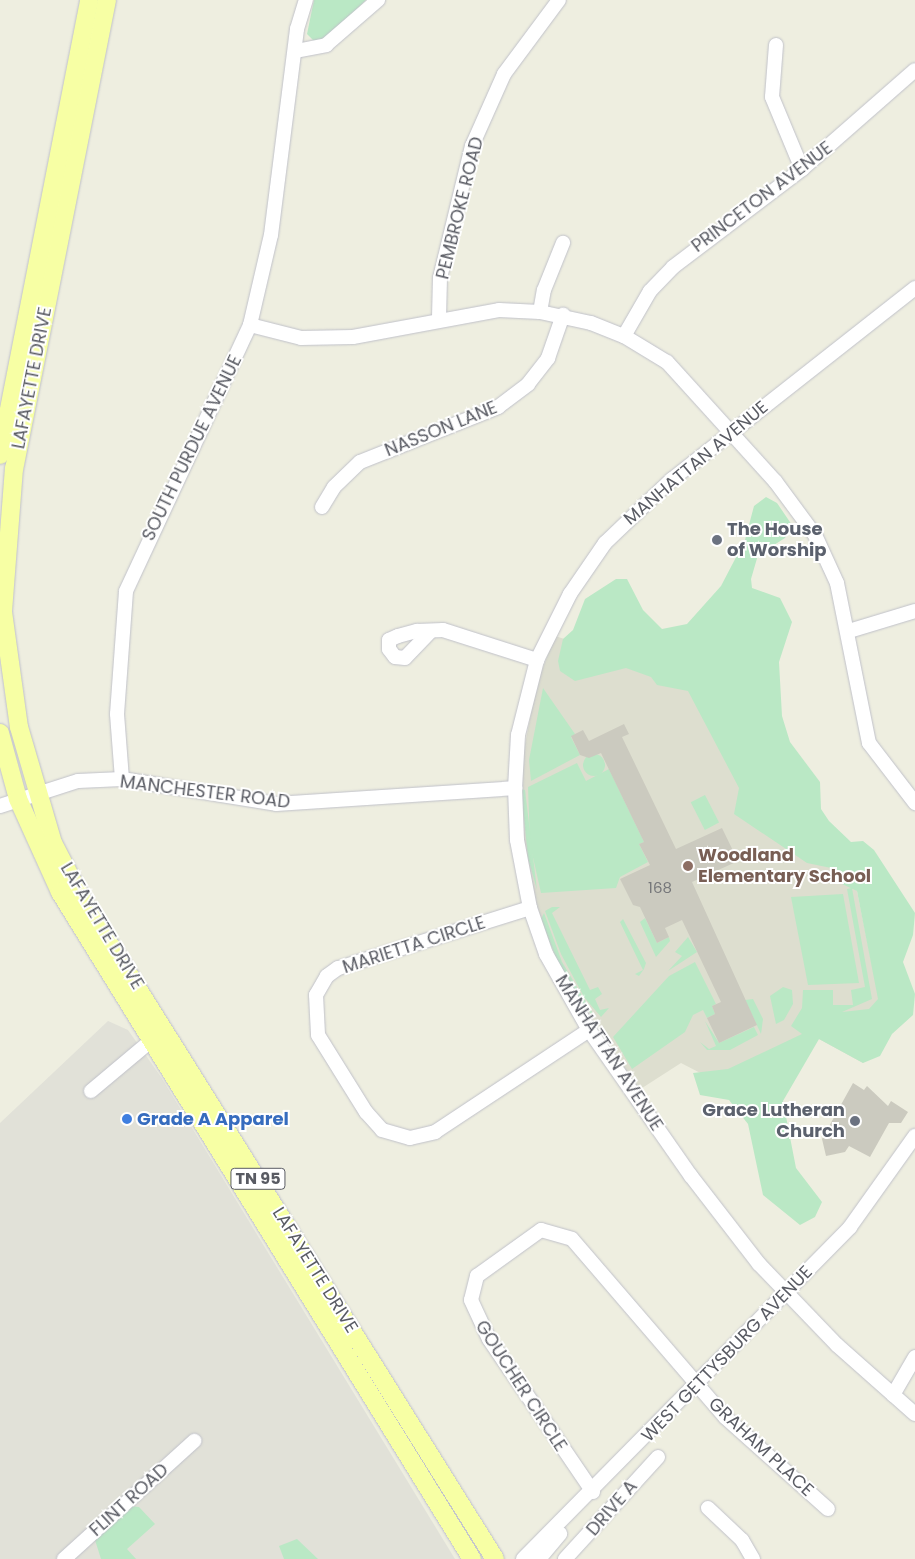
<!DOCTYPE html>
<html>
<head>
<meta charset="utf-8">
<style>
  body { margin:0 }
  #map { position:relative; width:915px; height:1559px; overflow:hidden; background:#eeeee0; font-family:Poppins,sans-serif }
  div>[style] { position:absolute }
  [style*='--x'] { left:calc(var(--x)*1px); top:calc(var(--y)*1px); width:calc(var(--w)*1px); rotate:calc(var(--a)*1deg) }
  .industrial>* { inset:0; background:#e1e1d8 }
  .education>* { inset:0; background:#dddecf }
  .green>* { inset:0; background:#bae8c5; transform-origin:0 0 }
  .round { border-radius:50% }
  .building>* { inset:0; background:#cbcabf }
  .roads { filter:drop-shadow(0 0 1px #c0c1c9) drop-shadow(0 0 1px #c0c1c9) }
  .minor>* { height:14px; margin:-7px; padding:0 7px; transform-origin:7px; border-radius:7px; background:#fff }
  .major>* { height:18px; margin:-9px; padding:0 9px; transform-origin:9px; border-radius:9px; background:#f7ffa4 }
  .dots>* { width:14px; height:14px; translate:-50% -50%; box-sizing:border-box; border:2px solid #fff; border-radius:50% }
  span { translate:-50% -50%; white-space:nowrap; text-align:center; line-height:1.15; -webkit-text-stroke:4px #fff; paint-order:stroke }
  .number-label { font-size:15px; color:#76777a }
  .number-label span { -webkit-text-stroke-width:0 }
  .shield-label span { padding:1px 4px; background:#fff; border:1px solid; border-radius:4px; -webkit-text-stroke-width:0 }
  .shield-label { font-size:16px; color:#595b63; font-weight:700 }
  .street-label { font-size:18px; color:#595b63 }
  .worship-label { font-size:18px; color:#5b616d; font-weight:700 }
  .left { translate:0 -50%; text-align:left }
  .right { translate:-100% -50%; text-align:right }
  .education-label { font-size:18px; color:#785e54; font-weight:700 }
  .shop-label { font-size:18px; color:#366cbe; font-weight:700 }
</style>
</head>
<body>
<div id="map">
  <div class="industrial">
    <div style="clip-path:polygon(108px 1021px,128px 1030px,161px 1077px,455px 1559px,0 1559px,0 1123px)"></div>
  </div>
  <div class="education">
    <div style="clip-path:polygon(555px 636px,691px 679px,857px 891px,879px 999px,863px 1063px,819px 1039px,710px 1078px,681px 1063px,639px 1090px,583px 1006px,549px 942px,531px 888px,523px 840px,522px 760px,537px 683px)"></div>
  </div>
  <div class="green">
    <div style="clip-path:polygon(314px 0,366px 0,325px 40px,315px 42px,307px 34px)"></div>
    <div style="clip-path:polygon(766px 497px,777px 503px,792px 525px,785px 538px,758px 555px,751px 579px,752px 588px,780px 598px,792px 622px,779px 662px,782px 716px,790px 742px,820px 782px,821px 809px,829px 821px,851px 842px,863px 841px,874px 850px,915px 913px,913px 935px,903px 962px,915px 994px,913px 1015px,892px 1034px,880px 1056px,863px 1063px,819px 1039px,783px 1101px,796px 1168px,822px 1202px,815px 1217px,800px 1225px,763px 1195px,748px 1124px,729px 1100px,700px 1095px,693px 1073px,728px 1069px,802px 1034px,791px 1026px,802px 1008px,803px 990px,833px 990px,833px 1005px,853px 1005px,851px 990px,865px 987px,847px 889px,852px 888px,872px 999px,842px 1012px,869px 1009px,878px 999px,857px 891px,842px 884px,836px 869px,807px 863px,734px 814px,739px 788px,688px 691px,657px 685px,651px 677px,626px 668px,575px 681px,560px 671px,558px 661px,563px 639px,573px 630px,585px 599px,616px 579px,627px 579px,643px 610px,662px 629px,687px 624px,721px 586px,745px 540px,754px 506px)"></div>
    <div style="clip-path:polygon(543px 688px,575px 734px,571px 737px,580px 755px,531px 781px,529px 760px)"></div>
    <div class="round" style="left:583px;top:754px;width:22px;height:22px"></div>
    <div style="clip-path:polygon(577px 763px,586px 781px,609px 769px,644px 842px,639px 844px,648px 862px,620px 877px,616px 888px,541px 893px,530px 844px,528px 787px)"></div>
    <div style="clip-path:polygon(521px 789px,525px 790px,537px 890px,528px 858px)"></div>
    <div style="left:705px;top:795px;width:31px;height:16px;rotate:63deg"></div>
    <div style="clip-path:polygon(843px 894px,859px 983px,808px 985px,791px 897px)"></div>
    <div style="clip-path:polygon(552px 907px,560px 907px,552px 913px,590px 990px,598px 987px,602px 994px,595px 999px,600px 1010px,609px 1008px,601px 1017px,584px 997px,561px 954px,545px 911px)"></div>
    <div style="clip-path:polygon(544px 913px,562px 962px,595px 1017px,583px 1006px,556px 958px,541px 919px)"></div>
    <div style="clip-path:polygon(645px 918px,657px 943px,669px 937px,670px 941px,656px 957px,640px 922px)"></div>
    <div style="clip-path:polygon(623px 919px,646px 963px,644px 969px,639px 976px,635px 974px,643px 970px,620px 922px)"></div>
    <div style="clip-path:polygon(688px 937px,697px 952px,668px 971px,682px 956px,675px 952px)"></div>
    <div style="clip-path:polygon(695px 962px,716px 1004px,712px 1006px,715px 1014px,707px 1018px,703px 1010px,693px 1015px,685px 1032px,632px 1069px,613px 1037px,669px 976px)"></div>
    <div style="clip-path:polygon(783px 987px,792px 990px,793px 1004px,784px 1020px,776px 1024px,770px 996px)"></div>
    <div style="clip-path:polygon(753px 999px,763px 1019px,761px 1034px,745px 1000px)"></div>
    <div style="clip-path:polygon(705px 1021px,719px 1043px,754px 1027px,758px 1035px,730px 1050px,707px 1050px,700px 1042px,709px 1049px,716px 1046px)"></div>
    <div style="clip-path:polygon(130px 1506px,139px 1507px,155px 1524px,127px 1549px,136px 1559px,101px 1559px,95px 1540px)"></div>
    <div style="clip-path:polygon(297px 1539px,318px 1559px,284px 1559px,279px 1546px)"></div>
  </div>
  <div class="building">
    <div style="clip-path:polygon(624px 724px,629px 734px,622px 737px,676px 849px,722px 828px,738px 861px,692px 882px,757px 1025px,719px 1043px,707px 1018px,715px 1014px,712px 1006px,721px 1002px,682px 920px,665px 928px,669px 937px,657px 943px,640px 907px,633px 905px,620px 879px,650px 865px,639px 844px,644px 842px,601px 753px,589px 758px,580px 755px,571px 736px,583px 730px,589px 741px)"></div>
    <div style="clip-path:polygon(853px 1083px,864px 1090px,867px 1086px,888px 1106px,891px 1101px,908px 1112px,901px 1123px,889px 1123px,870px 1157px,849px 1146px,845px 1152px,826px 1156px,822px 1139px)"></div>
  </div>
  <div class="roads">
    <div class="minor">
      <div style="--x:776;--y:45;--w:52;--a:94.4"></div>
      <div style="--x:772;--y:97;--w:78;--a:67.4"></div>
      <div style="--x:296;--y:51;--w:31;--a:-11"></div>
      <div style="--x:326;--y:45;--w:69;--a:-40.9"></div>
      <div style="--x:915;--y:288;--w:309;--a:141.8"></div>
      <div style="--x:672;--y:479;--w:93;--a:136.3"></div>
      <div style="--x:605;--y:543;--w:62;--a:124.5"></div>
      <div style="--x:570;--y:594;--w:74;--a:116.6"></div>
      <div style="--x:537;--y:660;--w:77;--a:104.2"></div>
      <div style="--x:518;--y:735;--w:53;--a:93.2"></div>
      <div style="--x:515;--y:788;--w:52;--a:87.8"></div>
      <div style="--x:517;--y:840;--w:69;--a:79.2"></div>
      <div style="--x:530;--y:908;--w:49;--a:70.8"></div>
      <div style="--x:546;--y:954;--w:87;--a:60.5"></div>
      <div style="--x:589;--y:1030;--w:178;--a:55.1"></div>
      <div style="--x:691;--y:1176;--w:111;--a:52.3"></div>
      <div style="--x:759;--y:1264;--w:112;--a:46.1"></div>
      <div style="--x:837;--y:1345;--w:104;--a:41.5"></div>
      <div style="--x:540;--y:312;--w:22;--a:-80"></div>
      <div style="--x:544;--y:290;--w:51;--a:-68"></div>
      <div style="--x:439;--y:318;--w:40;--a:-88.6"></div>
      <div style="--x:440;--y:278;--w:136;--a:-76.4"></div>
      <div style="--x:472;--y:146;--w:79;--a:-66"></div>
      <div style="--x:504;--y:74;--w:92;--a:-53.4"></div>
      <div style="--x:250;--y:325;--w:53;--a:14.3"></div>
      <div style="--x:301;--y:338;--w:52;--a:-1.1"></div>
      <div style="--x:353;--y:337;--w:148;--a:-10.5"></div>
      <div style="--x:499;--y:310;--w:41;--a:2.8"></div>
      <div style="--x:540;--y:312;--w:52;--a:12.2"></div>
      <div style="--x:591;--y:323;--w:35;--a:22"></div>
      <div style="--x:624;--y:336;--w:50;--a:31.2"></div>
      <div style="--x:667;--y:362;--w:161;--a:47.8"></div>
      <div style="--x:775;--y:481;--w:67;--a:53.5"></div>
      <div style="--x:815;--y:535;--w:53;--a:65.4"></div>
      <div style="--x:837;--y:583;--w:163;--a:78.7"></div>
      <div style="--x:869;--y:743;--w:76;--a:52.5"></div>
      <div style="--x:624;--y:336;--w:52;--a:-60"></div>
      <div style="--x:650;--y:291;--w:33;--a:-46"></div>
      <div style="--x:673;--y:267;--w:162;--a:-37.2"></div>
      <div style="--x:802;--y:169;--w:150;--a:-41.2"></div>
      <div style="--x:322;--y:507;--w:23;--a:-59"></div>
      <div style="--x:334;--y:487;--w:36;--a:-44"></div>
      <div style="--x:360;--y:462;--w:149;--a:-21.7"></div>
      <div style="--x:498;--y:407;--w:38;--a:-37"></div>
      <div style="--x:528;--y:384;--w:33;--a:-52"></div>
      <div style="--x:548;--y:358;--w:46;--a:-70.8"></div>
      <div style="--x:431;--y:631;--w:37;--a:134"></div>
      <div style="--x:405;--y:658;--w:10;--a:-174"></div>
      <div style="--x:395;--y:657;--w:10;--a:-127"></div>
      <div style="--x:389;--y:649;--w:9;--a:-90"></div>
      <div style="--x:389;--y:640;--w:10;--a:-24"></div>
      <div style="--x:398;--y:636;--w:20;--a:-15"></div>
      <div style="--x:417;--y:631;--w:26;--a:-2"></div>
      <div style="--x:443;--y:630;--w:99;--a:17.7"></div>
      <div style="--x:849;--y:631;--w:69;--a:-16.9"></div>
      <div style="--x:122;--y:779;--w:65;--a:-94.4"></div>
      <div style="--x:117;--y:714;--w:123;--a:-85.8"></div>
      <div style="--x:126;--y:591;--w:293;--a:-65"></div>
      <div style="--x:250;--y:325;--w:92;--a:-76.9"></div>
      <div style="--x:271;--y:235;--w:208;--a:-82.8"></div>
      <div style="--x:297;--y:29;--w:30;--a:-73"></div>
      <div style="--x:0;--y:806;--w:82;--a:-17.8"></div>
      <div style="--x:78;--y:781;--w:44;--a:-2.6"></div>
      <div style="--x:122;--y:779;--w:156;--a:9.2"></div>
      <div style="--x:276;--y:804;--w:240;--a:-3.8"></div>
      <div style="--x:530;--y:908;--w:201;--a:162.6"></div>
      <div style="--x:338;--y:968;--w:14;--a:144"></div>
      <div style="--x:327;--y:976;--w:22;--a:120"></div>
      <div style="--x:316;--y:995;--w:40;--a:87.1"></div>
      <div style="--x:318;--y:1035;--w:91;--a:58.1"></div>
      <div style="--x:366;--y:1112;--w:24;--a:48"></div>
      <div style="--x:382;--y:1130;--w:29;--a:16"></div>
      <div style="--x:410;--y:1138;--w:26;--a:-13"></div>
      <div style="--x:435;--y:1132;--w:185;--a:-33.5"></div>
      <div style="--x:91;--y:1091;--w:89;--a:-40"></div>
      <div style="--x:893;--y:1395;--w:44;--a:-59.9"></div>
      <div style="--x:593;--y:1492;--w:185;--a:-124.2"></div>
      <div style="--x:489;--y:1339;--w:43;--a:-114.8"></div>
      <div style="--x:471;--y:1300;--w:25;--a:-76"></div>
      <div style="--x:477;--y:1276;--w:79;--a:-35.7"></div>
      <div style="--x:541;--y:1230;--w:32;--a:16"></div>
      <div style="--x:572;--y:1239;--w:235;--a:49.3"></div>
      <div style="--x:725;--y:1417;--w:138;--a:41.8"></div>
      <div style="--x:708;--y:1508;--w:47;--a:43.3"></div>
      <div style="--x:742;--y:1540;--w:22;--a:60"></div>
      <div style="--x:64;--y:1559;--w:176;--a:-42.2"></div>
      <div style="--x:523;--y:1559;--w:466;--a:-45.4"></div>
      <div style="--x:850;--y:1227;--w:112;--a:-54.5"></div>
      <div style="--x:539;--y:1559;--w:33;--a:-50"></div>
      <div style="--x:565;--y:1559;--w:138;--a:-47.6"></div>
    </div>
    <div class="major">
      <div style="--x:107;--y:0;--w:477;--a:101.2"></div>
      <div style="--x:14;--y:468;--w:144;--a:94.4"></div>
      <div style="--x:3;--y:612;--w:116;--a:82.1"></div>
      <div style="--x:19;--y:727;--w:121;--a:73.7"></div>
      <div style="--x:53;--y:843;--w:68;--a:62.7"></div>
      <div style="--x:84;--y:903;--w:774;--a:57.93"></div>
      <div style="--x:0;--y:455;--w:464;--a:-78.9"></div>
      <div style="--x:0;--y:733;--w:68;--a:74.7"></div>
      <div style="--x:18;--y:799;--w:102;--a:65.7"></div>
      <div style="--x:60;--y:892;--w:784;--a:58.3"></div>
    </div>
  </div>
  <div class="dots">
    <div style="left:717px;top:540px;background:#6b7280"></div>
    <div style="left:688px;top:866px;background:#8d6e63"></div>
    <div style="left:127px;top:1119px;background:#3f7fe0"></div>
    <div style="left:855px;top:1121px;background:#6b7280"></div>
  </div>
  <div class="number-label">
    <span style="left:660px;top:888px">168</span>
  </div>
  <div class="shield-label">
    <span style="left:258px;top:1179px">TN 95</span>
  </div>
  <div class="street-label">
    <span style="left:762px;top:197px;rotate:-37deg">PRINCETON AVENUE</span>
    <span style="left:460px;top:208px;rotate:-76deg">PEMBROKE ROAD</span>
    <span style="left:32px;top:378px;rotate:-79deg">LAFAYETTE DRIVE</span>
    <span style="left:441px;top:429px;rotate:-22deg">NASSON LANE</span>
    <span style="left:192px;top:448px;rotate:-64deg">SOUTH PURDUE AVENUE</span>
    <span style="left:696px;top:463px;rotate:-40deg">MANHATTAN AVENUE</span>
    <span style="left:205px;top:792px;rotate:7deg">MANCHESTER ROAD</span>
    <span style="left:102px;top:926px;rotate:59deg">LAFAYETTE DRIVE</span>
    <span style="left:414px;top:945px;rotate:-18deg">MARIETTA CIRCLE</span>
    <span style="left:609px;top:1053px;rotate:57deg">MANHATTAN AVENUE</span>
    <span style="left:315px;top:1270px;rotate:58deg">LAFAYETTE DRIVE</span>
    <span style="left:727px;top:1354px;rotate:-46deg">WEST GETTYSBURG AVENUE</span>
    <span style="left:521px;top:1386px;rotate:57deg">GOUCHER CIRCLE</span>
    <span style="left:761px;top:1447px;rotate:43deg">GRAHAM PLACE</span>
    <span style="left:129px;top:1500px;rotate:-42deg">FLINT ROAD</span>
    <span style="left:612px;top:1508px;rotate:-49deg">DRIVE A</span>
  </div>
  <div class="worship-label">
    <span class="left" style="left:727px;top:540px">The House<br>of Worship</span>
    <span class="right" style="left:845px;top:1121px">Grace Lutheran<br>Church</span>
  </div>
  <div class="education-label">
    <span class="left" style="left:698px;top:866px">Woodland<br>Elementary School</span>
  </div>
  <div class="shop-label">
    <span class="left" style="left:137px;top:1119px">Grade A Apparel</span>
  </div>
</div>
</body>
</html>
